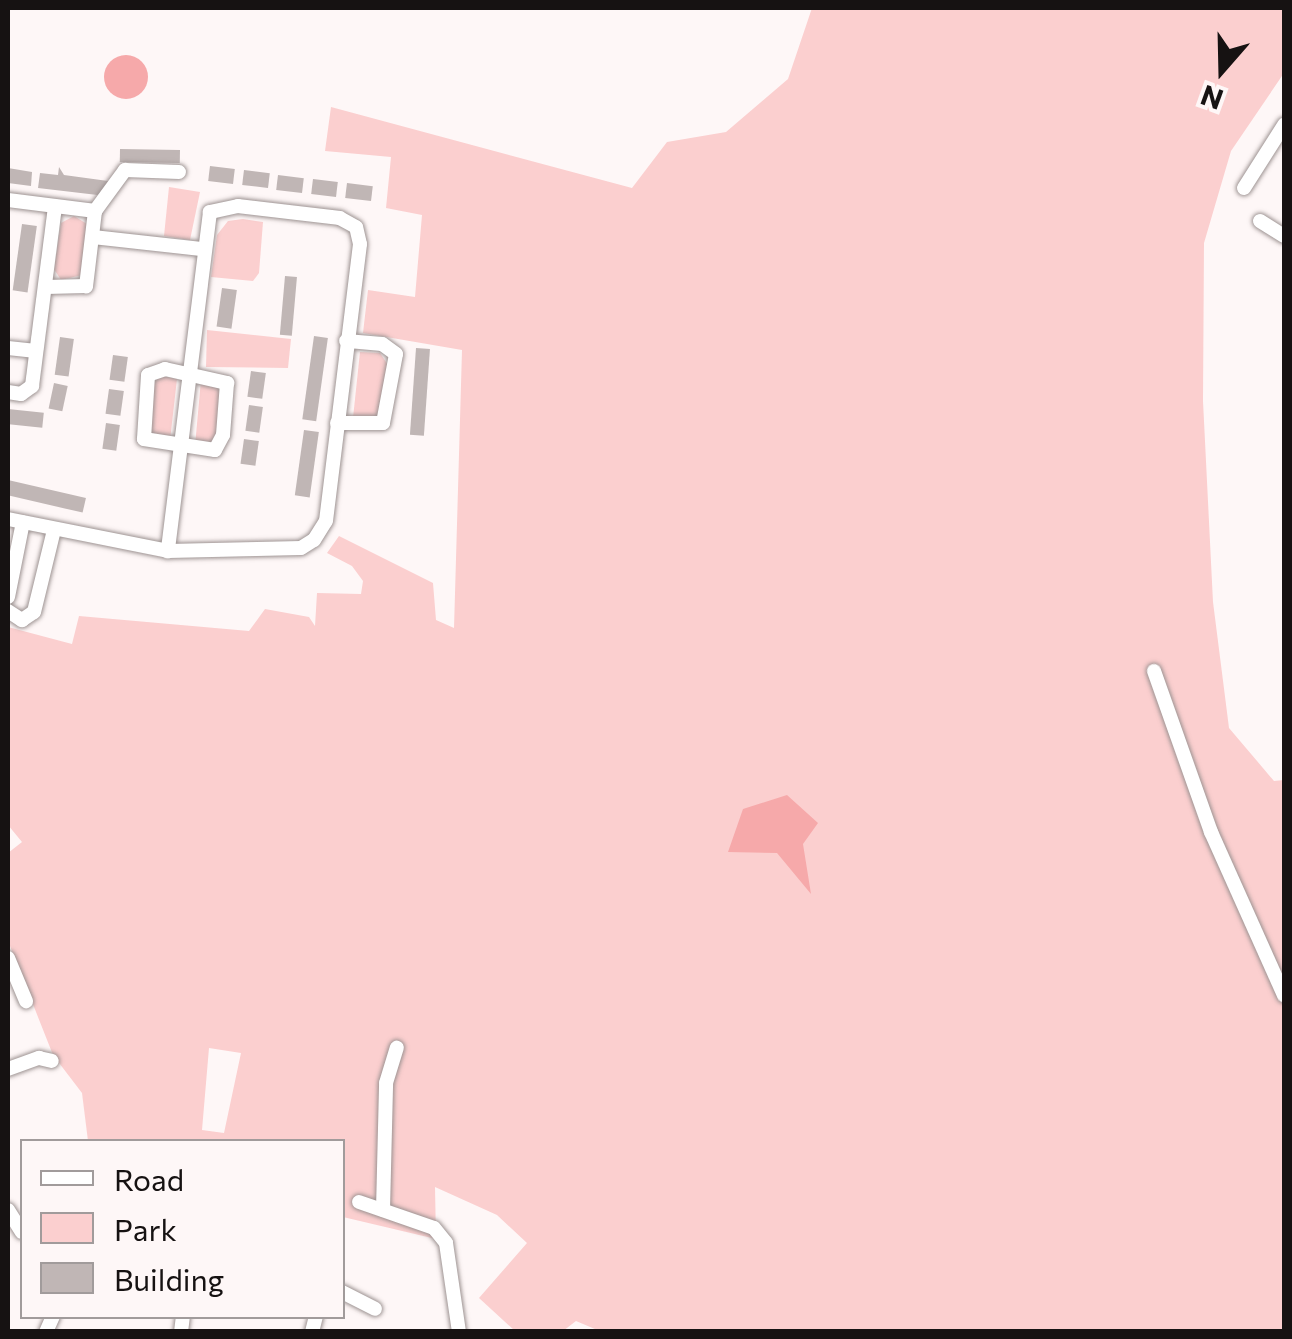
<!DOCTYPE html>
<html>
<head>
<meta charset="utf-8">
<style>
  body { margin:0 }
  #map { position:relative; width:1292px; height:1339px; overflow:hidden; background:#fef7f7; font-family:Commissioner,sans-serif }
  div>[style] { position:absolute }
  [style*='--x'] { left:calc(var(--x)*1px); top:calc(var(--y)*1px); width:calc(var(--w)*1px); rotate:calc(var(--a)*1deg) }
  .green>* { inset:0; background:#fbcfcf }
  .water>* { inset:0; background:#f6a9aa }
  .round { border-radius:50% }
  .building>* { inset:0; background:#c0b6b5; transform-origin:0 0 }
  .roads { filter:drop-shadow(0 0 2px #9d9392) drop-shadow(0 0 2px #9d9392) }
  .minor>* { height:14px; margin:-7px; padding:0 7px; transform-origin:7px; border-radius:7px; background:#fff }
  span { translate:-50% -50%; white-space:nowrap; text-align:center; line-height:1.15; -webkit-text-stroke:8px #fef7f7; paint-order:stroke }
  .frame { position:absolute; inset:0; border:10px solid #161212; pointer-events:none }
  .legend { position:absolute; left:20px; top:1139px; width:325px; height:180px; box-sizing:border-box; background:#fef7f7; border:2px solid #a19b9b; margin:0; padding:12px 18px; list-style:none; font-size:30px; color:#161212 }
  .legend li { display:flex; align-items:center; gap:20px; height:50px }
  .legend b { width:50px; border:2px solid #a19b9b }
  .north { position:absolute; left:1172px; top:20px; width:100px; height:100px; -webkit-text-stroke:8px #fef7f7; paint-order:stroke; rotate:200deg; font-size:28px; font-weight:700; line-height:40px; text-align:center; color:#161212 }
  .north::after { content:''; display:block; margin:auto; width:35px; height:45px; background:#161212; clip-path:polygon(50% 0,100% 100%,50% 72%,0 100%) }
</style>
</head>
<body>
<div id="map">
  <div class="green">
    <div style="clip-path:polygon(evenodd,812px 8px,1284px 8px,1284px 73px,1231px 151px,1204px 243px,1203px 401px,1213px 602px,1229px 728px,1274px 781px,1284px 780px,1284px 1331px,602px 1332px,576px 1321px,563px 1331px,515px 1331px,479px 1298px,527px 1243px,497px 1215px,435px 1187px,436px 1239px,343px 1217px,342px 1142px,88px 1141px,82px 1093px,53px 1055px,8px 941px,8px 853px,22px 842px,8px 825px,8px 627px,72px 644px,79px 616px,249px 631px,265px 609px,309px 617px,315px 626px,317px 593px,361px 594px,363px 581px,352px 566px,327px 553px,339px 536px,433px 583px,436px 620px,454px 628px,462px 350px,363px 333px,368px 290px,415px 297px,422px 215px,386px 208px,391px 157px,325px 151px,331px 107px,632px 188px,667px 142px,726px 132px,788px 79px,812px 8px,209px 1048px,241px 1053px,224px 1133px,202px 1130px,209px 1048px)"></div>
    <div style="clip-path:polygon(169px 187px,200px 192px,190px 240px,164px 236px)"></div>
    <div style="clip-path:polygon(74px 216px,87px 224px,82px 275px,61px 280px,54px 269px,61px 223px)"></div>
    <div style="clip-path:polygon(243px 219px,263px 222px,259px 273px,253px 281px,211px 277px,217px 235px,228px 221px)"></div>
    <div style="clip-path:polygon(207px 330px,291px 339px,288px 368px,206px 367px)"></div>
    <div style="clip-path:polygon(360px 352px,380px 353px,388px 365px,379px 420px,353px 418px)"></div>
    <div style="clip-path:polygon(163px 376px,177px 379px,170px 440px,150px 434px,154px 381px)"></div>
    <div style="clip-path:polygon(201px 380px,224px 390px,214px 444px,195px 446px)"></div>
  </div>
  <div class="water">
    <div class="round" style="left:104px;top:55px;width:44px;height:44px"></div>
    <div style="clip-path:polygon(787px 795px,818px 823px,803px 844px,811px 894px,777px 853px,728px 852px,743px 809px)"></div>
  </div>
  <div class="building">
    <div style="left:120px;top:149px;width:60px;height:13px;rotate:1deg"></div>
    <div style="left:210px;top:166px;width:25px;height:15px;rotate:7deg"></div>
    <div style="clip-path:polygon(59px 167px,64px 175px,108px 181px,106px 196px,38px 188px,40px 173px,58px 175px)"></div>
    <div style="clip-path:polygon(8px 168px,32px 172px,31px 186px,8px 183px)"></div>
    <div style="left:244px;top:170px;width:26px;height:15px;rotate:7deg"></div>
    <div style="left:278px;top:175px;width:26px;height:15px;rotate:7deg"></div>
    <div style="left:313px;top:179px;width:25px;height:15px;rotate:7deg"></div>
    <div style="left:347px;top:183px;width:26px;height:15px;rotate:7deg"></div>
    <div style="left:22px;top:224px;width:15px;height:67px;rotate:8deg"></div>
    <div style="left:285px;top:276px;width:12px;height:59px;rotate:5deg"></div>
    <div style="left:222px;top:288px;width:15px;height:39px;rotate:8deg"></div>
    <div style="left:314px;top:336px;width:14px;height:84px;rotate:8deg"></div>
    <div style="left:60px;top:337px;width:14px;height:38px;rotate:8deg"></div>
    <div style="left:416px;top:348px;width:14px;height:87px;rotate:4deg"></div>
    <div style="left:113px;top:355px;width:15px;height:25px;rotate:8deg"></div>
    <div style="left:251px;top:371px;width:15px;height:26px;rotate:8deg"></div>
    <div style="left:54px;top:383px;width:14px;height:26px;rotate:12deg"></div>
    <div style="left:109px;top:389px;width:15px;height:25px;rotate:8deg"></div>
    <div style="left:249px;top:405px;width:14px;height:26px;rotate:8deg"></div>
    <div style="left:8px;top:409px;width:36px;height:15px;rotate:6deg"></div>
    <div style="left:106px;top:423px;width:14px;height:26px;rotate:8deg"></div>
    <div style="left:304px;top:430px;width:15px;height:66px;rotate:8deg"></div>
    <div style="left:244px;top:439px;width:15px;height:25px;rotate:8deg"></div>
    <div style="left:8px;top:480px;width:80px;height:15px;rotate:13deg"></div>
  </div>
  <div class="roads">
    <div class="minor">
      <div style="--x:1244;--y:188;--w:75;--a:-57.6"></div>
      <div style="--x:8;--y:200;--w:88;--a:7.2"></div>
      <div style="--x:95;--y:211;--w:76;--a:96.8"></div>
      <div style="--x:86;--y:286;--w:40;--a:178.6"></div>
      <div style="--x:95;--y:211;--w:51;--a:-53.8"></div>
      <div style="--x:125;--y:170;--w:54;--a:2.1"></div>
      <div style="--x:1260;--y:221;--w:28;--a:32"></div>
      <div style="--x:93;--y:237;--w:109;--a:6.3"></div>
      <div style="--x:8;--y:348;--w:28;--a:6"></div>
      <div style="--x:165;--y:369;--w:64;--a:12.7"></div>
      <div style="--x:227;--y:383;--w:52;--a:94.4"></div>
      <div style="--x:223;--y:435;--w:17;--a:118"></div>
      <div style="--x:215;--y:450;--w:72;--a:-171.2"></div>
      <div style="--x:144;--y:439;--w:64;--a:-86.4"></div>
      <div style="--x:148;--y:375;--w:18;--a:-19"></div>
      <div style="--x:8;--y:392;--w:13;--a:9"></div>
      <div style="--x:21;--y:394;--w:14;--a:-36"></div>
      <div style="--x:32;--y:386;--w:181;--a:-82.7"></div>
      <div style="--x:337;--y:423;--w:46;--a:0"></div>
      <div style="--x:383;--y:423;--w:70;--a:-79.3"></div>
      <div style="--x:396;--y:354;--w:17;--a:-144"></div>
      <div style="--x:382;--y:344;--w:36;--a:-175"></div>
      <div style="--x:8;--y:519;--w:163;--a:11.3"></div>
      <div style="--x:168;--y:551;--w:133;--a:-1.3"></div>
      <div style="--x:301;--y:548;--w:15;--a:-32"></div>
      <div style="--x:314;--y:540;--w:22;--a:-58"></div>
      <div style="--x:326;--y:521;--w:279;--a:-83"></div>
      <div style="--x:360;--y:244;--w:17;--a:-103"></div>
      <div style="--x:356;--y:227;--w:18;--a:-151"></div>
      <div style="--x:340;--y:218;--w:103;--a:-173.3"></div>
      <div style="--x:238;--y:206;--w:29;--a:168"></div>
      <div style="--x:210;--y:212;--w:342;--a:97.1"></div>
      <div style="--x:8;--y:597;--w:76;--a:-78.7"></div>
      <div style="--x:8;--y:611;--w:17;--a:33"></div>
      <div style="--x:22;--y:620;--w:14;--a:-34"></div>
      <div style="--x:34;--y:612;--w:84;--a:-76.3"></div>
      <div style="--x:1154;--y:671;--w:171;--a:70.5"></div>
      <div style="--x:1211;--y:832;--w:179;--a:65.9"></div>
      <div style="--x:8;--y:958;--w:47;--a:67.3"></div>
      <div style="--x:8;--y:1069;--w:33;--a:-20"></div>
      <div style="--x:39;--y:1058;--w:13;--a:13"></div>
      <div style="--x:359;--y:1202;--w:79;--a:19.1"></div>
      <div style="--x:434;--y:1228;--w:19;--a:51"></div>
      <div style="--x:446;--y:1243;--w:90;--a:81.7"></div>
      <div style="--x:8;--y:1210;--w:26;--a:58"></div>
      <div style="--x:383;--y:1210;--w:127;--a:-88.6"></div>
      <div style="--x:386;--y:1083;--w:37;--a:-73"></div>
      <div style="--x:342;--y:1292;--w:37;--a:27"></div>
      <div style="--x:46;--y:1332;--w:17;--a:-66"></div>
      <div style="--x:181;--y:1332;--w:16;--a:-83"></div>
      <div style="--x:312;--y:1332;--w:16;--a:-76"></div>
    </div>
  </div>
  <div class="frame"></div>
  <ul class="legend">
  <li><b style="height:12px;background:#fff"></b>Road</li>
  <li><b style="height:28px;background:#fbcfcf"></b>Park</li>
  <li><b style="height:28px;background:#c0b6b5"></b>Building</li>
  </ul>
  <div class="north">N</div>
</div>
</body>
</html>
